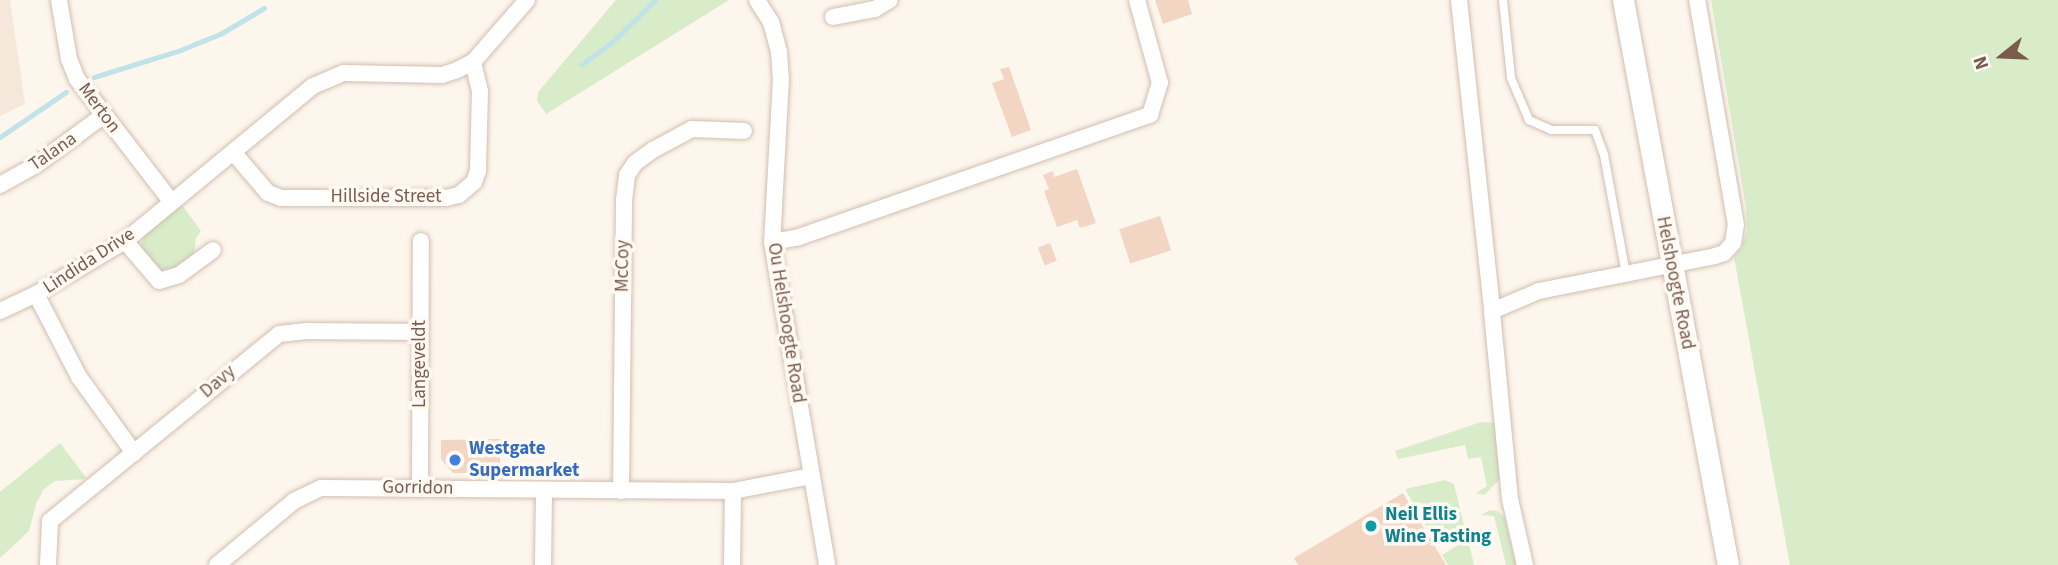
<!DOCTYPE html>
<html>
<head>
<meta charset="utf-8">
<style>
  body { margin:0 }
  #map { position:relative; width:2058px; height:565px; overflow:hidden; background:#fdf6ec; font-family:"Source Sans 3",sans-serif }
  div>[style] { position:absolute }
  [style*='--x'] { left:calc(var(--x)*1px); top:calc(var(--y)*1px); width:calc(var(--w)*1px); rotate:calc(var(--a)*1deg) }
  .residential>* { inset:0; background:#f5e8da }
  .green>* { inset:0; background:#d8ecc9 }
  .stream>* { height:5px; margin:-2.5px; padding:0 2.5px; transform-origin:2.5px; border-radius:2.5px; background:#bfe3e8 }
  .building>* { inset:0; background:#f3d5c3; transform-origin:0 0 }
  .roads { filter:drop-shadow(0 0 2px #d1beb0) drop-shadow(0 0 2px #d1beb0) }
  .lane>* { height:8px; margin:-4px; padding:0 4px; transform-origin:4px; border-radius:4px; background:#fff }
  .street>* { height:16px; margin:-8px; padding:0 8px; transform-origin:8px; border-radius:8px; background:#fff }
  .secondary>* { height:21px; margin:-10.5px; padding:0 10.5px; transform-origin:10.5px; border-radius:10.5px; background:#fff }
  .dots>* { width:19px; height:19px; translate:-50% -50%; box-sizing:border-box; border:4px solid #fffaf3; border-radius:50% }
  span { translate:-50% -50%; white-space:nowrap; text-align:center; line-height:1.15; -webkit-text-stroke:7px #fffaf3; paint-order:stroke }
  .street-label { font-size:19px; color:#7a5c4d }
  .shop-label { font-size:19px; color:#366cbe; font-weight:700 }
  .left { translate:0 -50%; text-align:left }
  .culture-label { font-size:19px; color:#0d838f; font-weight:700 }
  .north { position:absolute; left:1967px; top:21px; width:70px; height:70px; -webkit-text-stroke:5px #fffaf3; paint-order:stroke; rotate:252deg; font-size:19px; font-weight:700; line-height:28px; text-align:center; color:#7a5c4d }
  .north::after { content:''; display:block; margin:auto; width:24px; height:32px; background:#7a5c4d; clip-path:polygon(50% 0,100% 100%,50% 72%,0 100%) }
</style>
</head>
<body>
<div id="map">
  <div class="residential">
    <div style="clip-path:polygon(0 0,10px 0,25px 104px,0 116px)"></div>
  </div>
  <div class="green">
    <div style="clip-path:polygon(616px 0,729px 0,546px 114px,537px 101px,538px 92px)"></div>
    <div style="clip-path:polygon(1711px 0,2058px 0,2058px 565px,1790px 565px,1734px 257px,1741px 249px,1747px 230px,1746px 207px)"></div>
    <div style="clip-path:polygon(182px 205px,201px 231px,196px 238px,194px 255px,174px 271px,162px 275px,143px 253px,141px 244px,144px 236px)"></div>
    <div style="clip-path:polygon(1481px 422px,1496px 423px,1501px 478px,1484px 495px,1476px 493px,1487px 486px,1481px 457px,1468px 459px,1465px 445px,1398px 459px,1395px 451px)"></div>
    <div style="clip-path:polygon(60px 443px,87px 479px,55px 481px,43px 490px,36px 504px,29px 531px,0 558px,0 492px)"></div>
    <div style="clip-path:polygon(1445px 480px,1454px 484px,1465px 530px,1438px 546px,1405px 489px)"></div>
    <div style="clip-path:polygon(1490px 510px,1498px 511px,1505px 518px,1516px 565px,1506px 565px,1494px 516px,1481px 515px)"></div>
    <div style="clip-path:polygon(1468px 539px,1474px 565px,1448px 565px,1442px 555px)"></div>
  </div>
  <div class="stream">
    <div style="--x:582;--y:64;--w:37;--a:-36"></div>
    <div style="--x:612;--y:42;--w:60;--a:-44.3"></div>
    <div style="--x:94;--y:77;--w:88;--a:-17.2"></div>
    <div style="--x:178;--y:51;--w:48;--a:-22.2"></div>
    <div style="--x:222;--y:33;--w:49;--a:-30.8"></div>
    <div style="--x:0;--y:137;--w:80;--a:-34.3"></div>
  </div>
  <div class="building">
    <div style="clip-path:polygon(1155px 0,1188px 0,1192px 14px,1163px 24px)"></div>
    <div style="clip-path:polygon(1009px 67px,1031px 130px,1012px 137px,992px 83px,1004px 79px,1000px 69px)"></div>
    <div style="clip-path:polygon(1077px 169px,1096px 223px,1080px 228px,1077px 220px,1057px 227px,1044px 191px,1049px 189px,1043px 175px,1053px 171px,1054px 177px)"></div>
    <div style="left:1160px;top:216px;width:36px;height:43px;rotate:72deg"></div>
    <div style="left:1050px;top:243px;width:19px;height:13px;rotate:69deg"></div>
    <div style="clip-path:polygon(500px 439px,500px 473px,453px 473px,441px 459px,441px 440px)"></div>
    <div style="clip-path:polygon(1403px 493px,1446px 565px,1298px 565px,1294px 558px)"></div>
  </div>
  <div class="roads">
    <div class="lane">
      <div style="--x:1503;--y:0;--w:78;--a:84.1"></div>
      <div style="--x:1511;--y:78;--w:46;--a:66.8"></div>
      <div style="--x:1529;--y:120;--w:24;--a:24"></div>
      <div style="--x:1551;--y:130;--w:44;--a:0"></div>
      <div style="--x:1595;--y:130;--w:27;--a:70"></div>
      <div style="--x:1604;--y:155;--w:121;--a:79.5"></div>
    </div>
    <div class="street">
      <div style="--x:59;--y:0;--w:60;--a:80.4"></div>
      <div style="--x:69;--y:59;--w:22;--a:68"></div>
      <div style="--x:77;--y:79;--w:154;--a:52.4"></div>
      <div style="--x:757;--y:0;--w:26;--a:58"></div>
      <div style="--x:771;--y:22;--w:31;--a:75"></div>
      <div style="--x:779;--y:52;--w:26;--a:86"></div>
      <div style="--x:781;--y:78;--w:164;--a:93.1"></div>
      <div style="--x:772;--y:242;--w:328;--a:80.3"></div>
      <div style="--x:1459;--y:0;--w:313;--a:83.9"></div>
      <div style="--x:833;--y:17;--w:43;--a:-10.8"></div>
      <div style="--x:875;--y:9;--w:17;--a:-31"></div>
      <div style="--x:233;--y:152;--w:54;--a:49.5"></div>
      <div style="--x:268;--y:193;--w:14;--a:21"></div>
      <div style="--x:281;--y:198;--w:165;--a:0"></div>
      <div style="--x:446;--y:198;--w:13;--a:-13"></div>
      <div style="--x:459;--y:195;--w:20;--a:-41"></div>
      <div style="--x:474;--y:182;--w:12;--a:-70"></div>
      <div style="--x:478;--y:171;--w:80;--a:-88.6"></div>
      <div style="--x:480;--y:91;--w:30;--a:-104"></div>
      <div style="--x:0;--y:185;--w:41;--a:-29.1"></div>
      <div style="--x:36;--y:165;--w:84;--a:-36.3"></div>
      <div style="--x:125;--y:241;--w:52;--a:49.6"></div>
      <div style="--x:159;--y:281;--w:21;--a:-17"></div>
      <div style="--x:179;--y:275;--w:42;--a:-36.3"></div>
      <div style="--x:772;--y:242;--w:27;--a:-10"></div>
      <div style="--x:799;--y:237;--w:372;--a:-19.2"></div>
      <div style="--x:1150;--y:115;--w:34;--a:-73"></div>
      <div style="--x:1160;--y:83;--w:86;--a:-105.5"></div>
      <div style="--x:36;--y:294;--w:93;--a:62.6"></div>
      <div style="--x:79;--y:377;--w:94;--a:54.1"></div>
      <div style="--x:0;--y:311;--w:40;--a:-25"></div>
      <div style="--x:36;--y:294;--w:104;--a:-30.8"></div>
      <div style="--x:125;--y:241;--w:244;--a:-39.5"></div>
      <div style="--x:313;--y:86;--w:34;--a:-23"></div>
      <div style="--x:344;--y:73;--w:98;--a:1.2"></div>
      <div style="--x:442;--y:75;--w:16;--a:-18"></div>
      <div style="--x:457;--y:70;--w:18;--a:-27"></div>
      <div style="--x:473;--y:62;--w:82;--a:-48.9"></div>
      <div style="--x:420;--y:488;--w:247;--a:-89.8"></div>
      <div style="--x:621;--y:491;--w:291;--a:-89.4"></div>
      <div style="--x:624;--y:200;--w:25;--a:-83"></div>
      <div style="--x:627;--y:175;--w:14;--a:-56"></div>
      <div style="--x:635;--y:163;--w:22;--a:-36"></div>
      <div style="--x:653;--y:150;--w:44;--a:-28.3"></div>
      <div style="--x:692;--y:129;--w:52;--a:2.2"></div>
      <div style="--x:48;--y:565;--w:44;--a:-87.4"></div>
      <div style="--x:50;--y:521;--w:296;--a:-39.2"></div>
      <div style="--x:279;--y:334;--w:28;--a:-6"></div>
      <div style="--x:307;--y:331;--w:113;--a:0.5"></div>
      <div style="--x:217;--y:565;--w:100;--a:-39.7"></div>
      <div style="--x:294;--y:501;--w:30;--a:-26"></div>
      <div style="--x:321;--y:488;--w:412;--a:0.4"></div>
      <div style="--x:733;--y:491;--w:79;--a:-10.9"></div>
      <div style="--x:543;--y:565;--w:75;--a:-89.2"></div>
      <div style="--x:732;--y:565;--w:74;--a:-89.2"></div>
      <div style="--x:1525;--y:565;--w:68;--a:-102.8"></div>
      <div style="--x:1510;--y:499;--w:189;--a:-95.5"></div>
      <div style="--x:1492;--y:311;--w:51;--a:-23.1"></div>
      <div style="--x:1539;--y:291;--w:179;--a:-11.2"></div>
      <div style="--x:1715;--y:256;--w:9;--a:-18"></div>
      <div style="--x:1724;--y:253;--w:13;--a:-48"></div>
      <div style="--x:1733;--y:243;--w:18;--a:-81"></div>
      <div style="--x:1736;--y:225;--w:228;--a:-99.8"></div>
    </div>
    <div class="secondary">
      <div style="--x:1623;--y:0;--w:575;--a:79.47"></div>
    </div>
  </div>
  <div class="dots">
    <div style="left:455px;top:460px;background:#3f7fe0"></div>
    <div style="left:1371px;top:526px;background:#0f9aa8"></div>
  </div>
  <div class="street-label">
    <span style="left:99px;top:108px;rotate:53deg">Merton</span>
    <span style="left:53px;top:152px;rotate:-35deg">Talana</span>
    <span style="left:386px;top:197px">Hillside Street</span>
    <span style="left:89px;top:261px;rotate:-33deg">Lindida Drive</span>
    <span style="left:623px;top:266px;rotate:-89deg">McCoy</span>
    <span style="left:1675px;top:283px;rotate:79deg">Helshoogte Road</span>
    <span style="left:786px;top:323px;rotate:81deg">Ou Helshoogte Road</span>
    <span style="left:420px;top:364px;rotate:-90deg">Langeveldt</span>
    <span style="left:218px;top:382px;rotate:-40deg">Davy</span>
    <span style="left:418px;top:488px;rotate:1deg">Gorridon</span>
  </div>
  <div class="shop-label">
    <span class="left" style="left:469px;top:460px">Westgate<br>Supermarket</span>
  </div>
  <div class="culture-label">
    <span class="left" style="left:1385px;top:526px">Neil Ellis<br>Wine Tasting</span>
  </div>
  <div class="north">N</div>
</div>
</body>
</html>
